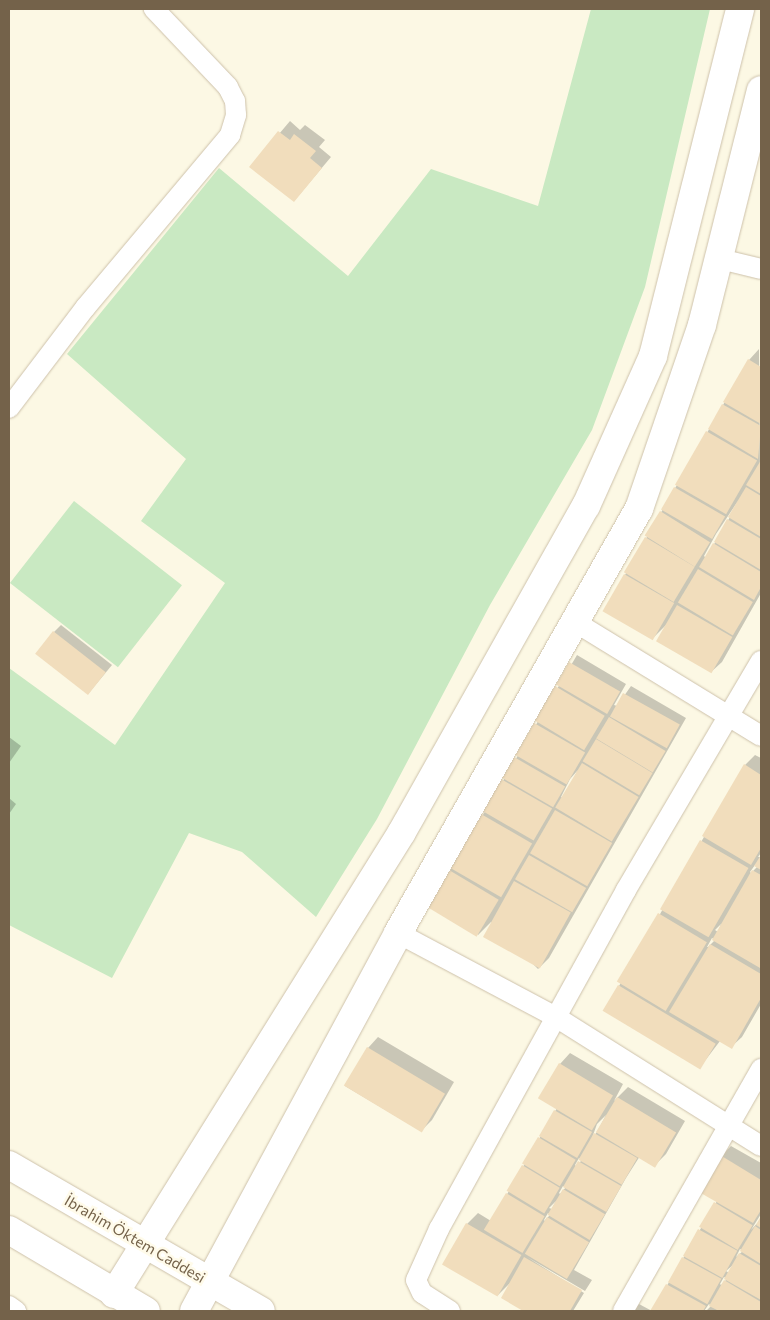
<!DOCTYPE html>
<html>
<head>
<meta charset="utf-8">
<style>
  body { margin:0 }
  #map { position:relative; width:770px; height:1320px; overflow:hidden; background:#fcf8e4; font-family:Commissioner,sans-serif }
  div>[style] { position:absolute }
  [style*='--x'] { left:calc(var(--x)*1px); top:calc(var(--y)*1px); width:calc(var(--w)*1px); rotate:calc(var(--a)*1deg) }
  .green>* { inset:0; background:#c9e9c2; transform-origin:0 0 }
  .shadow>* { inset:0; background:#0003 }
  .building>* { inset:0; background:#f1ddbc; transform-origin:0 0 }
  .roads { filter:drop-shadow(0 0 1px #cdc1aa) drop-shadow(0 0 1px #cdc1aa) }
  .street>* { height:20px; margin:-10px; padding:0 10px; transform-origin:10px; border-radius:10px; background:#fff }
  .secondary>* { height:28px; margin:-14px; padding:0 14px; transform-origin:14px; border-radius:14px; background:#fff }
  span { translate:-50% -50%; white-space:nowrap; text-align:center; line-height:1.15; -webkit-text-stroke:5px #fffbea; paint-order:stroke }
  .street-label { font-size:15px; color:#74624a }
  .frame { position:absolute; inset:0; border:10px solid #74624a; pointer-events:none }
</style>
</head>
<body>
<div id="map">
  <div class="green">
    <div style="clip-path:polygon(591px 9px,710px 9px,645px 287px,592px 430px,490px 605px,377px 819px,316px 917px,242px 852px,189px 833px,112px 978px,9px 925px,9px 668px,115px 745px,225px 583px,141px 521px,186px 459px,67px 354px,219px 168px,348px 276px,431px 169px,538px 206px)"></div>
    <div style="left:74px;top:501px;width:137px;height:104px;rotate:38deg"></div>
  </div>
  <div class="shadow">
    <div style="clip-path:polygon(290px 121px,300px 130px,305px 125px,325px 140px,319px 147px,331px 157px,294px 201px,251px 167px)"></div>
    <div style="clip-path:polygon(evenodd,759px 349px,761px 593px,722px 662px,711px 672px,666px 625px,653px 638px,625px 575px,749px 360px,759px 349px,738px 501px,730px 517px,706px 558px,704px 556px,716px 534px,738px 501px)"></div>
    <div style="clip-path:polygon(61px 625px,112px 665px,88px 694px,54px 632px)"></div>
    <div style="clip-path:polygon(evenodd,577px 655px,626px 684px,614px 705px,617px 706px,631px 686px,686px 718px,549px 958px,538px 969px,491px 922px,478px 935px,450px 871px,577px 655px,578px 770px,563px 798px,561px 797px,570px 779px,578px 770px)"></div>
    <div style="clip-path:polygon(9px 737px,21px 746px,9px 763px)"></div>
    <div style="clip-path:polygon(evenodd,755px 755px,761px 758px,761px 853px,758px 857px,761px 857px,761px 1004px,742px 1037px,731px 1047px,720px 1041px,701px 1066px,619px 986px,745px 765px,755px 755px,755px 865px,757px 867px,751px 873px,750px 872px,755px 865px,755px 755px,721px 924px,718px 932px,715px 930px,721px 924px,755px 755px,712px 938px,715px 940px,708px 947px,707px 947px,712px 938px)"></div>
    <div style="clip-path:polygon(9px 798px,16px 804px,9px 814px)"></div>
    <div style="clip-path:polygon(378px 1037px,454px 1082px,432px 1120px,421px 1131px,345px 1086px,368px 1048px)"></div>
    <div style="clip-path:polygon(evenodd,570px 1053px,623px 1084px,614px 1101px,628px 1087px,685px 1121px,666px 1154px,655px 1165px,640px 1156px,626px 1178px,574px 1270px,592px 1280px,585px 1291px,527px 1257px,584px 1293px,573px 1311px,526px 1311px,503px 1298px,510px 1283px,498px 1295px,444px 1264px,467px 1224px,478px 1213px,491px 1221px,509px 1191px,557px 1108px,560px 1064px,570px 1053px,606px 1115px,597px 1132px,592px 1138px,597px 1124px,606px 1115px,570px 1053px,579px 1158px,582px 1160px,576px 1166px,575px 1165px,579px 1158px,570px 1053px,563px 1186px,566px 1187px,560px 1194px,559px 1193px,563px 1186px,570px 1053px,556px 1201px,552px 1209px,549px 1208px,556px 1201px,570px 1053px,548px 1213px,550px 1215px,544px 1221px,544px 1220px,548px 1213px)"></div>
    <div style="clip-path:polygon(evenodd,731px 1146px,761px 1163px,761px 1214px,751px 1230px,761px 1219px,761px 1311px,706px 1311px,711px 1306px,709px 1304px,704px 1311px,652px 1311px,717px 1201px,721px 1156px,731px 1146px,740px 1249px,743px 1251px,736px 1257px,740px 1249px,731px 1146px,733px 1265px,729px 1273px,726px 1271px,733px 1265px,731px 1146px,724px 1277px,727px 1279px,721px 1285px,720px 1284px,724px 1277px)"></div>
    <div style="clip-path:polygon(639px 1304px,652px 1311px,632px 1311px)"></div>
  </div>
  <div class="building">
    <div style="clip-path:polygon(278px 131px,290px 140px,294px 134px,316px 151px,310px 158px,322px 168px,294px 202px,249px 167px)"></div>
    <div style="clip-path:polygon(748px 359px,761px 367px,761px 424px,723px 402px)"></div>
    <div style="clip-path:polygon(722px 404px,761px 426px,758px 459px,708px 429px)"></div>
    <div style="left:706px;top:431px;width:59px;height:62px;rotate:30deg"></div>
    <div style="clip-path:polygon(761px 460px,761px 494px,746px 485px)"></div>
    <div style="left:674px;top:487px;width:59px;height:26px;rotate:30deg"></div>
    <div style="clip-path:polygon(746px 487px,761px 496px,761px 537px,728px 517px)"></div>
    <div style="left:660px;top:511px;width:59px;height:29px;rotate:32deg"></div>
    <div style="clip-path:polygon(727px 519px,761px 539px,761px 570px,714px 542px)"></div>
    <div style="left:645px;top:537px;width:58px;height:41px;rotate:31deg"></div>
    <div style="clip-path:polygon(713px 543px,761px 572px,761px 587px,754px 600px,699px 567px)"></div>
    <div style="left:698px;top:569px;width:64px;height:39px;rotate:31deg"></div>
    <div style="left:624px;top:574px;width:58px;height:43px;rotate:30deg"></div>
    <div style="left:677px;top:605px;width:64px;height:42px;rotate:30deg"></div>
    <div style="left:53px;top:631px;width:67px;height:29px;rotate:38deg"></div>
    <div style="left:569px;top:662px;width:59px;height:26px;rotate:30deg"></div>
    <div style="left:555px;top:686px;width:58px;height:40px;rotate:31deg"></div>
    <div style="left:623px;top:693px;width:65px;height:27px;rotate:29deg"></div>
    <div style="left:609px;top:717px;width:66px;height:25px;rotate:31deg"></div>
    <div style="left:534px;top:723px;width:59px;height:37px;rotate:30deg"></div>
    <div style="left:596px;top:739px;width:66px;height:26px;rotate:31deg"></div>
    <div style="left:514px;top:757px;width:59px;height:24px;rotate:30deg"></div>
    <div style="left:582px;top:763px;width:66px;height:52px;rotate:31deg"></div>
    <div style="clip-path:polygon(744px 764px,761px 775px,761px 848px,751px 865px,702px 836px)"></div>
    <div style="left:501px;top:779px;width:59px;height:37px;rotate:30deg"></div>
    <div style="left:555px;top:810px;width:66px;height:50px;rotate:30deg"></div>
    <div style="left:481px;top:814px;width:59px;height:62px;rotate:30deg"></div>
    <div style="left:700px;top:840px;width:56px;height:80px;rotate:30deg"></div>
    <div style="left:529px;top:855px;width:66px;height:28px;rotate:30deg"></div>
    <div style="clip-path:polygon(761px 855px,761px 870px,754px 866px)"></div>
    <div style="left:449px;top:870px;width:58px;height:43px;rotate:31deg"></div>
    <div style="clip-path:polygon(752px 870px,761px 875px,760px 968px,712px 940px)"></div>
    <div style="left:514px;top:881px;width:65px;height:64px;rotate:29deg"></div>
    <div style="left:658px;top:913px;width:57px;height:80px;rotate:31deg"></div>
    <div style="clip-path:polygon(710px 944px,761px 974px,761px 998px,732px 1049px,669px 1012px)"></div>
    <div style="left:618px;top:985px;width:114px;height:30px;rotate:31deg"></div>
    <div style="left:367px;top:1047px;width:91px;height:45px;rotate:31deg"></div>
    <div style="left:559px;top:1063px;width:63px;height:41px;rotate:31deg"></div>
    <div style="left:617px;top:1097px;width:69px;height:41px;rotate:31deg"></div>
    <div style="left:554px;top:1110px;width:44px;height:30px;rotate:30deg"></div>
    <div style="left:594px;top:1133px;width:50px;height:31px;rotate:30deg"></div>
    <div style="left:538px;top:1137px;width:44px;height:31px;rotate:31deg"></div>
    <div style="clip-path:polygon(720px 1155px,761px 1180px,761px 1210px,753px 1223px,699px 1192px)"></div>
    <div style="left:578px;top:1161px;width:50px;height:30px;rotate:30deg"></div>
    <div style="left:522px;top:1165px;width:44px;height:30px;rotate:31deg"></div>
    <div style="left:563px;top:1189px;width:49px;height:30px;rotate:31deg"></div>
    <div style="left:506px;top:1193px;width:45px;height:43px;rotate:31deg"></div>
    <div style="left:714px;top:1202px;width:45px;height:29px;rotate:31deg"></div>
    <div style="clip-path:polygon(761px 1216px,761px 1228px,756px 1225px)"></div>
    <div style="left:547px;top:1217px;width:49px;height:43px;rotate:31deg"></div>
    <div style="left:466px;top:1223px;width:64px;height:48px;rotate:30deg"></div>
    <div style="clip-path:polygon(755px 1226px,761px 1230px,761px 1264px,740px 1251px)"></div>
    <div style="left:698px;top:1229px;width:45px;height:31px;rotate:29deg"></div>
    <div style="clip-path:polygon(739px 1253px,761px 1266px,761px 1300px,724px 1279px)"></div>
    <div style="clip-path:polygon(524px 1257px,582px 1290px,570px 1311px,523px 1311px,501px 1298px)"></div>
    <div style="left:682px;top:1257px;width:45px;height:29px;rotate:29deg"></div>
    <div style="clip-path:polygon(724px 1280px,761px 1302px,761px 1311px,719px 1311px,709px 1306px)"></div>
    <div style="clip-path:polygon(666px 1284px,706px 1306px,703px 1311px,650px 1311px)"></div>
  </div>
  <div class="roads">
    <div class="street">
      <div style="--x:720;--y:259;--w:42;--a:13.7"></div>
      <div style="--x:9;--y:408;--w:126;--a:-52.8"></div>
      <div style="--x:85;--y:308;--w:226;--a:-50"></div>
      <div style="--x:230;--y:135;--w:21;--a:-73"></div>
      <div style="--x:236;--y:115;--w:14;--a:-94"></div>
      <div style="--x:235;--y:101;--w:16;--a:-117"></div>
      <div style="--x:228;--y:87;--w:108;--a:-133.5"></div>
      <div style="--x:575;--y:622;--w:218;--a:31.5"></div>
      <div style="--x:398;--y:933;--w:179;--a:28"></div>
      <div style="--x:556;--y:1017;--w:242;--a:32.2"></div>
      <div style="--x:9;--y:1306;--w:9;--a:36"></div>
      <div style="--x:450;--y:1311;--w:33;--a:-147"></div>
      <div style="--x:422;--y:1293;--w:14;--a:-115"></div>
      <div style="--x:416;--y:1280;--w:56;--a:-65.7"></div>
      <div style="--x:439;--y:1229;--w:387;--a:-61.1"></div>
      <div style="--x:626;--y:890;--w:266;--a:-59.5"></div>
      <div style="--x:623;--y:1311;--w:279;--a:-60.3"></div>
    </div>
    <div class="secondary">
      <div style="--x:9;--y:1165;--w:291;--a:30.1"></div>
      <div style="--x:9;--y:1230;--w:159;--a:30.6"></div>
      <div style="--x:114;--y:1294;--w:544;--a:-58.06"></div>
      <div style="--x:402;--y:832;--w:374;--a:-60.6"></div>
      <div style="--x:586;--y:506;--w:164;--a:-65.9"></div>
      <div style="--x:653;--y:356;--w:358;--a:-75.9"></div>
      <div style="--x:194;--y:1311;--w:430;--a:-61.6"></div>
      <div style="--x:398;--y:933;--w:488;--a:-60.4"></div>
      <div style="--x:639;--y:509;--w:194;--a:-71.1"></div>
      <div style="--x:702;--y:325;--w:242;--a:-75.9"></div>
    </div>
  </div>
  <div class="street-label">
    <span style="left:135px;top:1239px;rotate:30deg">İbrahim Öktem Caddesi</span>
  </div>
  <div class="frame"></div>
</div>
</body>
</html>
